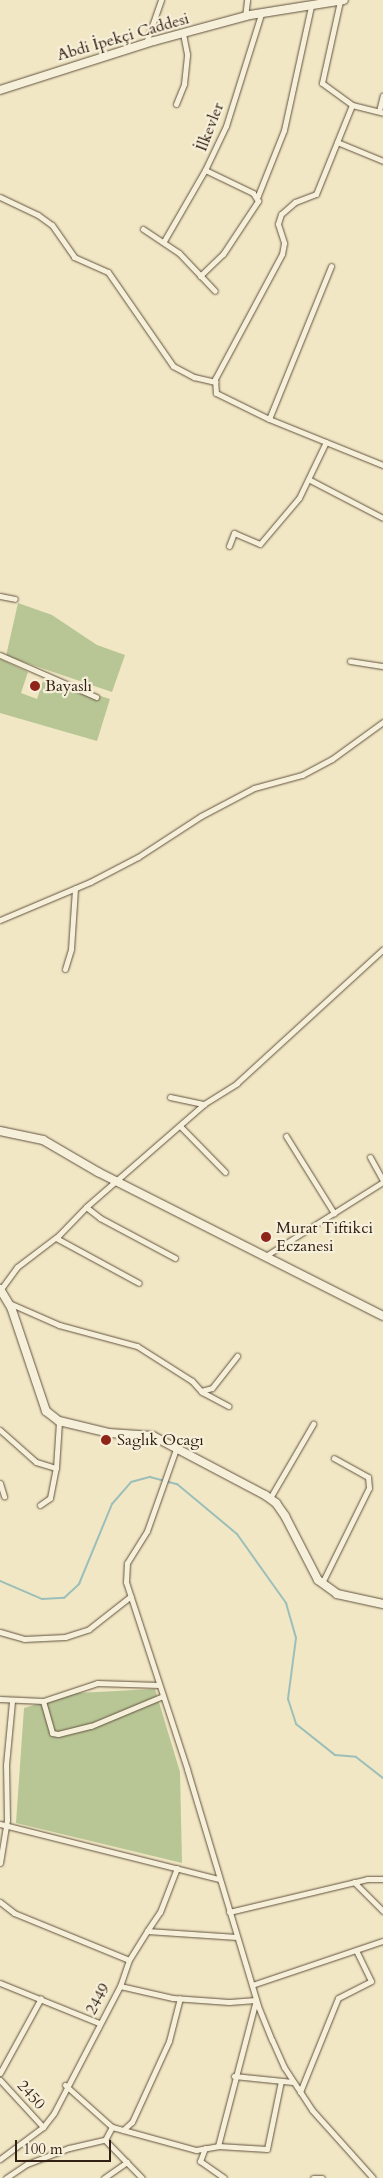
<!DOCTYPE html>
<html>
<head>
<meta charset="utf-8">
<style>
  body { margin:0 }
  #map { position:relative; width:383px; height:2178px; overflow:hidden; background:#f1e7c4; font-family:Cardo,serif }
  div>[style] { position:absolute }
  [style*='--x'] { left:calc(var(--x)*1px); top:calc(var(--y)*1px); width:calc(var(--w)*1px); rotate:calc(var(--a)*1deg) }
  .green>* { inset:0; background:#b8c695 }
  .stream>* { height:2px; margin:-1px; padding:0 1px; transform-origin:1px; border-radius:1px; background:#9cbfba }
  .roads { filter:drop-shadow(0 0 1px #625240) drop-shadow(0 0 1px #625240) }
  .street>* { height:5px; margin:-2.5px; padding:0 2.5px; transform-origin:2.5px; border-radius:2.5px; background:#f6efd9 }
  .secondary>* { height:8px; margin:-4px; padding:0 4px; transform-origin:4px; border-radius:4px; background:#f6efd9 }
  .dots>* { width:14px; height:14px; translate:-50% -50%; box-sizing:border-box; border:2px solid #f6efd9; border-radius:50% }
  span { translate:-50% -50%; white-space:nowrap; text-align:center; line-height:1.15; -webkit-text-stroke:4.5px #f6efd9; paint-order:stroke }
  .street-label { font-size:16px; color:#332014 }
  .poi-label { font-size:16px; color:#332014 }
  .left { translate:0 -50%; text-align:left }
  .scale { position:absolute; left:15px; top:2140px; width:96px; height:22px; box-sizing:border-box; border:2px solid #332014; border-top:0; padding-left:6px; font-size:15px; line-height:18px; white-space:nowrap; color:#332014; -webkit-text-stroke:4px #f6efd9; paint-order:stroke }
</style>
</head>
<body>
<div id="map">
  <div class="green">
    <div style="clip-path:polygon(18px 603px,52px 615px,97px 645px,125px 655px,112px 692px,6px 656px)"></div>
    <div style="clip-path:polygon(0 659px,28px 672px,21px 693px,37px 699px,44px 678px,110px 699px,97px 741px,0 713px)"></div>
    <div style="clip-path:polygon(155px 1689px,180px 1772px,182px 1863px,16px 1823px,24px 1708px,77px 1693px)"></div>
  </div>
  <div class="stream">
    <div style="--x:0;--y:1581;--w:46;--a:23.2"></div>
    <div style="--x:42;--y:1599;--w:22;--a:-3"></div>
    <div style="--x:64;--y:1598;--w:21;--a:-43"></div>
    <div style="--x:79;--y:1584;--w:87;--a:-67.6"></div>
    <div style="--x:112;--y:1504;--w:29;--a:-49"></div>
    <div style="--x:131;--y:1482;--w:20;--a:-15"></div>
    <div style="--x:150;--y:1477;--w:28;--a:15"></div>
    <div style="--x:177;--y:1484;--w:78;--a:39.8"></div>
    <div style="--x:237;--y:1534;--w:85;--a:54.6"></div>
    <div style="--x:286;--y:1603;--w:36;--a:74"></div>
    <div style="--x:296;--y:1638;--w:62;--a:97.5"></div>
    <div style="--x:288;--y:1699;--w:26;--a:72"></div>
    <div style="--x:296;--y:1724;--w:50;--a:38.5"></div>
    <div style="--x:335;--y:1755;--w:21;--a:5"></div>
    <div style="--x:356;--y:1757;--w:34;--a:38"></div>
  </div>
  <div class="roads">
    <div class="street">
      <div style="--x:340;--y:1;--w:84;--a:102.4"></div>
      <div style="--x:322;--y:83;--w:37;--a:36"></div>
      <div style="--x:352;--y:105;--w:32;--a:14"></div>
      <div style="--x:245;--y:17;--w:17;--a:-83"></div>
      <div style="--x:146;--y:43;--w:46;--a:-70.8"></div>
      <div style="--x:176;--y:104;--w:22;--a:-68"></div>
      <div style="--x:184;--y:84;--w:30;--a:-84"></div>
      <div style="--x:187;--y:54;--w:21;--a:-101"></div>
      <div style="--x:352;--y:105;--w:96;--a:112"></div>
      <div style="--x:316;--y:194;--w:22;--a:159"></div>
      <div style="--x:295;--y:202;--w:18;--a:139"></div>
      <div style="--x:281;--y:214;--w:10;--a:107"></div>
      <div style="--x:278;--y:224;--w:20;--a:72"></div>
      <div style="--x:284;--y:243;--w:11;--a:100"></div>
      <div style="--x:282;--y:254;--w:142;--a:118.2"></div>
      <div style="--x:215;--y:379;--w:14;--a:86"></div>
      <div style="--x:216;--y:393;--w:59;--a:26.1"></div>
      <div style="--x:269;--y:419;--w:123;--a:22"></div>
      <div style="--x:379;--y:111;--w:16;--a:-76"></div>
      <div style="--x:337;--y:142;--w:50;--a:22.4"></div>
      <div style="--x:0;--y:197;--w:42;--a:25.3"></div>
      <div style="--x:38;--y:215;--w:17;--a:36"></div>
      <div style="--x:52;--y:225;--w:39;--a:55"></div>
      <div style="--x:74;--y:257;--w:37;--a:24"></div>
      <div style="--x:108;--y:272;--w:114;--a:55.3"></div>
      <div style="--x:173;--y:366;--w:24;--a:28"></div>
      <div style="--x:194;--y:377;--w:22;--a:13"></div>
      <div style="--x:257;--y:198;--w:73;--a:-68.3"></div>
      <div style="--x:284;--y:130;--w:127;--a:-77.7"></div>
      <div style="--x:143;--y:229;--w:43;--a:33.7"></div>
      <div style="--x:179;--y:253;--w:52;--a:46.5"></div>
      <div style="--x:164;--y:241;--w:82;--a:-60"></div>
      <div style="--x:205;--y:170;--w:49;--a:-64.5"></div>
      <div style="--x:226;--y:126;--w:117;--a:-72.6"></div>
      <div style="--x:200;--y:276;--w:32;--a:-44"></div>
      <div style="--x:223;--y:254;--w:64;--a:-56.6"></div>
      <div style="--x:258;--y:201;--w:9;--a:-122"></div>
      <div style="--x:253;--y:193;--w:53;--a:-154.4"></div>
      <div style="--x:269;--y:419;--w:165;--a:-67.9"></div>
      <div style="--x:310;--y:480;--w:82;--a:27.5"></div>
      <div style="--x:229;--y:546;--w:14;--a:-69"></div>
      <div style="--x:234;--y:533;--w:28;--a:23"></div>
      <div style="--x:260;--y:544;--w:60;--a:-49.7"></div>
      <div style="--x:299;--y:498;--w:62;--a:-64.3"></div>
      <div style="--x:0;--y:596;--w:15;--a:11"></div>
      <div style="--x:0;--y:655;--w:105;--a:23.6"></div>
      <div style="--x:350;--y:661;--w:33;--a:9"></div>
      <div style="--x:0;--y:920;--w:98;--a:-22.9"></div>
      <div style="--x:90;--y:882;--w:54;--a:-27.5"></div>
      <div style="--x:138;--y:857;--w:75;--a:-33.1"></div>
      <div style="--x:201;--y:816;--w:60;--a:-27.8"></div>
      <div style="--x:254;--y:788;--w:50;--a:-15.2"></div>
      <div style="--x:302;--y:775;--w:34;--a:-28"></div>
      <div style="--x:332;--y:759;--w:63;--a:-36"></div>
      <div style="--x:65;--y:969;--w:21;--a:-73"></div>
      <div style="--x:71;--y:949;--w:61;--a:-86.2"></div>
      <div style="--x:170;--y:1097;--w:35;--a:12"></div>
      <div style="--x:181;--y:1127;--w:63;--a:45.6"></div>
      <div style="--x:286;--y:1136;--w:91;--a:58.1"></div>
      <div style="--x:370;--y:1157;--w:26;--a:61"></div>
      <div style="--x:86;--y:1207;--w:18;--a:38"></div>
      <div style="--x:100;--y:1218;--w:85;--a:28.1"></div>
      <div style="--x:56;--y:1238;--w:94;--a:28.5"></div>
      <div style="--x:267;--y:1255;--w:137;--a:-32.2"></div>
      <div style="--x:1;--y:1289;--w:27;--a:-54"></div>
      <div style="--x:17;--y:1267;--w:53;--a:-37.3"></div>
      <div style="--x:59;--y:1235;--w:39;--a:-46"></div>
      <div style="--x:86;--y:1207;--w:157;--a:-41.1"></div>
      <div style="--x:204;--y:1104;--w:39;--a:-32"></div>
      <div style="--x:237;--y:1083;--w:198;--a:-42.5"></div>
      <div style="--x:9;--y:1303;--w:55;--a:23.7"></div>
      <div style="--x:59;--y:1325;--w:81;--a:15.1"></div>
      <div style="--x:137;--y:1346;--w:65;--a:32.5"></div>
      <div style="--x:192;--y:1381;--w:15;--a:48"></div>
      <div style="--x:202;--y:1392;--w:30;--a:28"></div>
      <div style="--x:201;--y:1391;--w:11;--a:-15"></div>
      <div style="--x:212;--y:1388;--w:41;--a:-52"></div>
      <div style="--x:0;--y:1430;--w:48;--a:41.6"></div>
      <div style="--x:36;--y:1462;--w:21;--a:17"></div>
      <div style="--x:56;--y:1468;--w:47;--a:-86.3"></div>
      <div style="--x:176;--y:1449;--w:87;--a:109.5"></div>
      <div style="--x:147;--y:1531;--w:38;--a:122"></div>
      <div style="--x:127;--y:1563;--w:19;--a:93"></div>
      <div style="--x:126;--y:1582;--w:197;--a:71.9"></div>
      <div style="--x:187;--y:1769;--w:247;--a:73.3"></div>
      <div style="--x:258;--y:2006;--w:37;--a:68"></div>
      <div style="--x:272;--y:2040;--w:30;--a:66"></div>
      <div style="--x:284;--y:2067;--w:51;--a:56.9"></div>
      <div style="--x:312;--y:2110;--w:91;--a:48.1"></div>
      <div style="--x:0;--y:1483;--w:14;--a:73"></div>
      <div style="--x:270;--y:1498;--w:86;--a:-59.8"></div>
      <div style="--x:40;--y:1505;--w:12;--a:-35"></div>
      <div style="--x:50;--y:1498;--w:31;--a:-79"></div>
      <div style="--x:322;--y:1583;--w:106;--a:-63.7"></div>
      <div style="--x:369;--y:1488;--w:11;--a:-95"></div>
      <div style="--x:368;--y:1477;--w:39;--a:-151"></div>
      <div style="--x:0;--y:1632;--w:25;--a:16"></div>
      <div style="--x:24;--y:1639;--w:41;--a:-2.8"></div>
      <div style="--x:65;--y:1637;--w:25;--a:-18"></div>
      <div style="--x:89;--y:1629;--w:53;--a:-38.2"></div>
      <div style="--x:0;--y:1699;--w:43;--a:2.7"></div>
      <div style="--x:43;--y:1701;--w:57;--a:-18.4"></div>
      <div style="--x:97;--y:1683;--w:62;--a:1.8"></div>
      <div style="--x:43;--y:1701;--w:33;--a:74"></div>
      <div style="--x:52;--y:1733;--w:6;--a:9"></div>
      <div style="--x:58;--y:1734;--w:34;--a:-14"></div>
      <div style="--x:91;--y:1726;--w:78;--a:-22.6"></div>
      <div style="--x:0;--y:1824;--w:226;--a:14.1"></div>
      <div style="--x:0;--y:1863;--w:44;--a:-80.8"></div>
      <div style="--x:7;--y:1820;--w:55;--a:-91"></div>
      <div style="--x:6;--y:1765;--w:64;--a:-84.6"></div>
      <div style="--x:354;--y:1882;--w:41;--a:45"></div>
      <div style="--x:0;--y:1902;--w:18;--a:38"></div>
      <div style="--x:14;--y:1913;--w:124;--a:22.2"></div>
      <div style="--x:129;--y:1960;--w:28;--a:109"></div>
      <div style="--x:120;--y:1986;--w:143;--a:117.5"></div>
      <div style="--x:54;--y:2113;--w:18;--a:128"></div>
      <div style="--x:43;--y:2127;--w:54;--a:143.3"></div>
      <div style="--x:229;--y:1912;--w:142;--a:-13.4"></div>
      <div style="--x:367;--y:1879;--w:16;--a:0"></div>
      <div style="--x:147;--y:1931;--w:23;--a:-56"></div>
      <div style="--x:160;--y:1912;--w:47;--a:-68.9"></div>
      <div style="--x:129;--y:1960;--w:34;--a:-58"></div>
      <div style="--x:147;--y:1931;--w:90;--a:3.8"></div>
      <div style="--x:0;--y:1983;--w:107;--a:22"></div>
      <div style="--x:252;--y:1985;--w:138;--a:-18.6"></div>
      <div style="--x:120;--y:1986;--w:54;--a:12.8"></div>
      <div style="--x:173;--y:1998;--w:56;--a:4.1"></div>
      <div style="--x:229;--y:2002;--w:27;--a:-4"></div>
      <div style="--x:256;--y:2000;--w:151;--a:104.6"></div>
      <div style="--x:0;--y:2073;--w:85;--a:-61.3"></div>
      <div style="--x:234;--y:2076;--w:59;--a:5.8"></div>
      <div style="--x:0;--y:2080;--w:64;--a:47.5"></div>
      <div style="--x:65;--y:2085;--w:63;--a:41.8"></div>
      <div style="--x:112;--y:2127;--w:11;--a:15"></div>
      <div style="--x:123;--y:2130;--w:76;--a:15.3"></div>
      <div style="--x:196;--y:2150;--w:22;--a:-10"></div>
      <div style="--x:218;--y:2146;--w:49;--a:3.5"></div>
      <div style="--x:267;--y:2149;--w:69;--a:-78.4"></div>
      <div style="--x:300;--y:2092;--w:101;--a:-68"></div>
      <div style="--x:338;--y:1998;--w:37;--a:-27"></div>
      <div style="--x:371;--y:1981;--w:34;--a:-116"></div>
      <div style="--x:123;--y:2130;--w:12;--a:-42"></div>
      <div style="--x:132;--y:2122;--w:89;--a:-65.4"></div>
      <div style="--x:169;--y:2041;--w:44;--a:-75.7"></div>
      <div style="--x:105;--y:2140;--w:15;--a:-62"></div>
      <div style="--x:205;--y:2148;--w:14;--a:111"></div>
      <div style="--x:200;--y:2161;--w:29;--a:35"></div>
      <div style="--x:6;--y:2178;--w:25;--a:-34"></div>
      <div style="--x:27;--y:2164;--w:45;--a:-20.9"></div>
      <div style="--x:69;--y:2148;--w:37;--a:-13"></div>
      <div style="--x:105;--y:2140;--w:53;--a:45.8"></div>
      <div style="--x:104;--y:2178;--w:28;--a:-35"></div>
      <div style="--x:313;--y:2178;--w:9;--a:0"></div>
    </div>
    <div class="secondary">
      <div style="--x:0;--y:90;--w:162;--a:-17.7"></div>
      <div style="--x:154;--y:41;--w:99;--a:-15.2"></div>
      <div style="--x:250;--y:15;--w:95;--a:-9.1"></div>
      <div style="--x:0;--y:1131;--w:44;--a:11.8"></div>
      <div style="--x:43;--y:1140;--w:64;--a:30.2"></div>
      <div style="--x:98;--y:1172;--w:319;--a:26.8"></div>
      <div style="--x:0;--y:1289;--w:21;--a:59"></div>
      <div style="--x:11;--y:1307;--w:110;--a:71.4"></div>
      <div style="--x:46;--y:1411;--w:16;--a:38"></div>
      <div style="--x:59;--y:1421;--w:51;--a:13.5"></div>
      <div style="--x:109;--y:1433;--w:44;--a:3.9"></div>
      <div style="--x:153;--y:1436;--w:127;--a:27.8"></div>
      <div style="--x:265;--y:1495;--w:14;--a:36"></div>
      <div style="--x:276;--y:1503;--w:16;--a:55"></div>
      <div style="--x:285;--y:1516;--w:72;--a:62.7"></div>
      <div style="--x:318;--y:1580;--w:24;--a:36"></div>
      <div style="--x:337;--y:1594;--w:47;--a:12.3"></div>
    </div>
  </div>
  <div class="dots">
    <div style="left:35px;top:686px;background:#8f2418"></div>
    <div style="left:266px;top:1237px;background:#8f2418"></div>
    <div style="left:106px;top:1440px;background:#8f2418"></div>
  </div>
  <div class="street-label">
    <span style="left:123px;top:37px;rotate:-16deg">Abdi İpekçi Caddesi</span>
    <span style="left:210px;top:127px;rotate:-69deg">İlkevler</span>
    <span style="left:98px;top:1999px;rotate:-61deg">2449</span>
    <span style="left:31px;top:2095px;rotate:48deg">2450</span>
  </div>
  <div class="poi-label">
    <span class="left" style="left:45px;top:686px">Bayaslı</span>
    <span class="left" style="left:276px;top:1237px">Murat Tiftikci<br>Eczanesi</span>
    <span class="left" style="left:117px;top:1440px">Saglık Ocagı</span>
  </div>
  <div class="scale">100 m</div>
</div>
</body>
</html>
